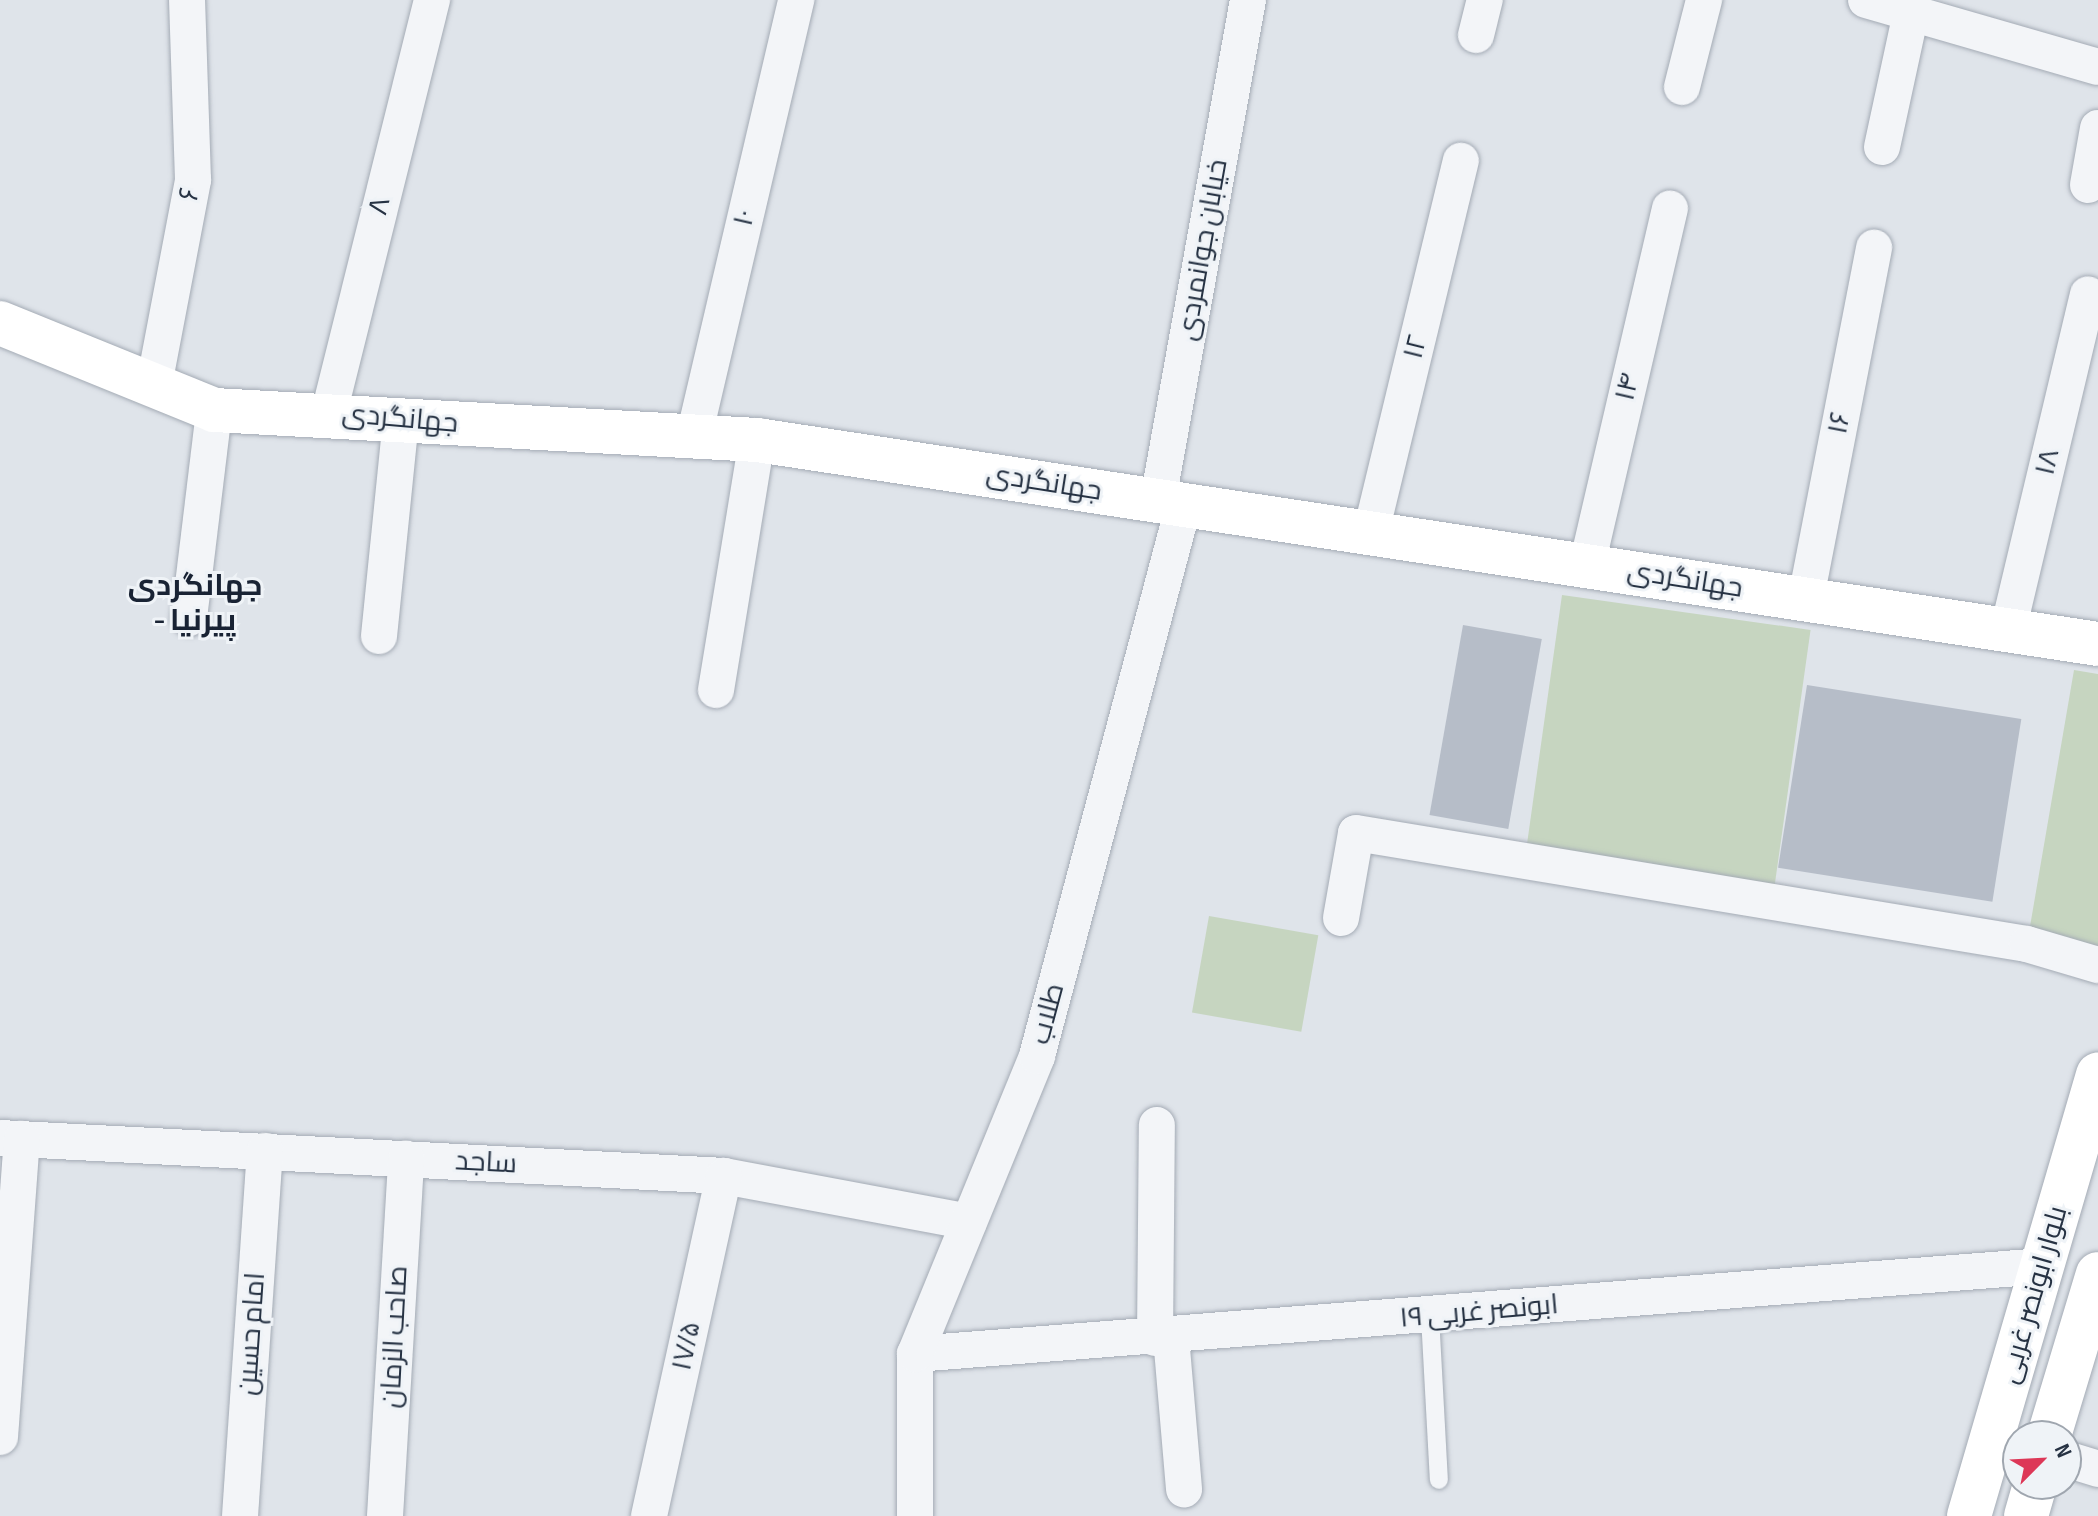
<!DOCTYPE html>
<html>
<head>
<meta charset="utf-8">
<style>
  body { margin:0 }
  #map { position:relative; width:2098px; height:1516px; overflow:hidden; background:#dfe4ea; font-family:"Sofia Sans Condensed",Cairo,sans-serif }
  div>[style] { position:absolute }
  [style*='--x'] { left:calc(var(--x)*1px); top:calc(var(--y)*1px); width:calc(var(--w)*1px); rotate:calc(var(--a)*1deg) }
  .green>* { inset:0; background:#c6d5c0; transform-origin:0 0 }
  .building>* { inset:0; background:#b6bdc8; transform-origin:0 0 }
  .roads { filter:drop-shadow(0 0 2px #a4abb5) drop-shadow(0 0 2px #a4abb5) }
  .lane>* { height:18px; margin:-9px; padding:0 9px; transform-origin:9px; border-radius:9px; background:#f3f5f8 }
  .street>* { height:36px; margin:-18px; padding:0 18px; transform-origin:18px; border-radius:18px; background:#f3f5f8 }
  .secondary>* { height:44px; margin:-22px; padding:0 22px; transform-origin:22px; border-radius:22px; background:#fff }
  span { translate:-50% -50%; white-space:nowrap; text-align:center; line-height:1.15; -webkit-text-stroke:6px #eff3f7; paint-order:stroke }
  .street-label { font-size:28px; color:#263243 }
  .neighbourhood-label { font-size:30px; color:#192334; font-weight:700 }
  .north { position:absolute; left:2002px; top:1420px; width:80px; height:80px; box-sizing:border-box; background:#eff3f7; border:2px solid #9fa6af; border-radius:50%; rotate:66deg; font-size:22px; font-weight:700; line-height:32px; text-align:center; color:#263243 }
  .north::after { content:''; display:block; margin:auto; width:28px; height:36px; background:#dd3757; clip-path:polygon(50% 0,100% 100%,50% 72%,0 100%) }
</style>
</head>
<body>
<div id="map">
  <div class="green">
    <div style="left:1562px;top:595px;width:251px;height:264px;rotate:8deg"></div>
    <div style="clip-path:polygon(2074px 670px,2098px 674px,2098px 965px,2027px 944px)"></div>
    <div style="left:1209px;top:916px;width:111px;height:98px;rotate:10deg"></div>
  </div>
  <div class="building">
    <div style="left:1463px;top:625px;width:80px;height:193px;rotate:10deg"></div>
    <div style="left:1807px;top:685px;width:217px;height:185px;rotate:9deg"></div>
  </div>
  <div class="roads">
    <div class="lane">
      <div style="--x:1430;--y:1316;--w:164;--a:86.9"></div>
    </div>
    <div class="street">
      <div style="--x:1866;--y:0;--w:241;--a:16.1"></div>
      <div style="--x:1476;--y:35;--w:36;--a:-76"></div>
      <div style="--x:1682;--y:87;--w:90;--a:-75.8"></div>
      <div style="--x:1882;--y:147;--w:137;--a:-77.8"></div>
      <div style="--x:2088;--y:185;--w:58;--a:-80"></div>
      <div style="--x:154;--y:385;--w:209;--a:-79.2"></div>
      <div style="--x:193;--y:180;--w:180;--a:-91.9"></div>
      <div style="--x:329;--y:413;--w:426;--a:-76"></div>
      <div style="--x:694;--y:436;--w:448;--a:-76.8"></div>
      <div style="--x:1158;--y:500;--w:508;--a:-79.8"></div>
      <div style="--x:1371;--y:532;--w:382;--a:-76.4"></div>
      <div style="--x:1587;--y:565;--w:366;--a:-76.9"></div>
      <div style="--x:1806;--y:598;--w:357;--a:-79"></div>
      <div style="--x:189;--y:618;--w:209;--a:-83.1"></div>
      <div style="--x:2008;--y:630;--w:345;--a:-76.6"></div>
      <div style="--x:379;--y:636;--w:216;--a:-84.2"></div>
      <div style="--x:716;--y:690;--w:253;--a:-80.7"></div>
      <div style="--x:1341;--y:918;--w:86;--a:-80"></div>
      <div style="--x:1356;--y:833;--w:680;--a:9.39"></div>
      <div style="--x:2027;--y:944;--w:74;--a:16.5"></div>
      <div style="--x:0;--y:1138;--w:725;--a:3"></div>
      <div style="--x:724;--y:1176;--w:249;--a:10.6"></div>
      <div style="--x:1171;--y:1337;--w:153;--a:85.1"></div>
      <div style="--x:1155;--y:1338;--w:213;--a:-89.5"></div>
      <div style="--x:915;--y:1354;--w:1131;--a:-4.46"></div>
      <div style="--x:0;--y:1437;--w:299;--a:-85.8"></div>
      <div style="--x:2066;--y:1459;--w:34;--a:17"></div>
      <div style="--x:240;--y:1516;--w:366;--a:-86.1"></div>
      <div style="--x:385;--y:1516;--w:358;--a:-86.6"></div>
      <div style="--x:649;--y:1516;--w:348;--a:-77.6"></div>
      <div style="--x:915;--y:1516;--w:162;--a:-90"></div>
      <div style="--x:915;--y:1354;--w:322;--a:-67.7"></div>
      <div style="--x:1037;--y:1056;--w:571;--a:-75.09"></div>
    </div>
    <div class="secondary">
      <div style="--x:0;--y:323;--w:231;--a:22.1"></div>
      <div style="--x:214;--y:410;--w:544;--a:3.16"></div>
      <div style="--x:757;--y:440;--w:1356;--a:8.65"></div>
      <div style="--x:2049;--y:1436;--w:169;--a:-73.2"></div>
      <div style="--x:1969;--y:1516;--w:460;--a:-73.7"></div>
      <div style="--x:2026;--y:1516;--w:33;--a:-74"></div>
    </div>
  </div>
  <div class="street-label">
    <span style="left:190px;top:194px;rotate:-81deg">۶</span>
    <span style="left:380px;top:206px;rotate:-76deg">۸</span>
    <span style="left:745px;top:218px;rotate:-77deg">۱۰</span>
    <span style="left:1203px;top:250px;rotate:-80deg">خیابان جوانمردی</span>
    <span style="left:1416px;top:347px;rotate:-76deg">۱۲</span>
    <span style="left:1628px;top:387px;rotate:-77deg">۱۴</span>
    <span style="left:400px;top:419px;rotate:5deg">جهانگردی</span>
    <span style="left:1840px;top:423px;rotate:-79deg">۱۶</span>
    <span style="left:2048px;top:462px;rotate:-77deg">۱۸</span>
    <span style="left:1044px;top:483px;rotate:9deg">جهانگردی</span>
    <span style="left:1685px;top:580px;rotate:9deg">جهانگردی</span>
    <span style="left:1048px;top:1014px;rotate:-75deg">طلاب</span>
    <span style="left:486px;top:1163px;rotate:3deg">ساجد</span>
    <span style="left:2034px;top:1295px;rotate:-74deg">بلوار ابونصر غربی</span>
    <span style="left:1479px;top:1312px;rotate:-5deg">ابونصر غربی ۱۹</span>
    <span style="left:252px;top:1334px;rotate:-86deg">امام حسین</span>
    <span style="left:395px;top:1337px;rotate:-87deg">صاحب الزمان</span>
    <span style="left:687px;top:1346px;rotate:-78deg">۱۷/۵</span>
  </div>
  <div class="neighbourhood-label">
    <span style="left:195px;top:603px">جهانگردی<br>- پیرنیا</span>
  </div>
  <div class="north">N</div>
</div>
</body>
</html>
